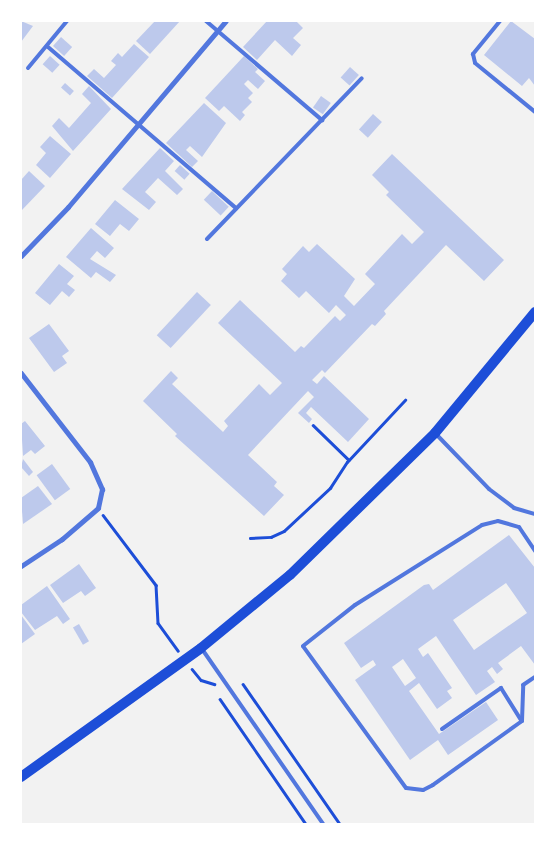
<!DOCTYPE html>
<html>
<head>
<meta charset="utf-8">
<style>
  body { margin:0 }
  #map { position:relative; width:556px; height:845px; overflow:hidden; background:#f2f2f2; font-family:Signika,sans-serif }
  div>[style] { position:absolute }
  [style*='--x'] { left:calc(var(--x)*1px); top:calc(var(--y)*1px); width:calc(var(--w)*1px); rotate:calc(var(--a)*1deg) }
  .building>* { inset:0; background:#bdc9ec; transform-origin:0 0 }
  .path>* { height:2.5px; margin:-1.25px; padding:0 1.25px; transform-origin:1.25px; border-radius:1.25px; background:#1d4ed8 }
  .service>* { height:4px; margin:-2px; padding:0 2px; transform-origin:2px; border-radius:2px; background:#5277de }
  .minor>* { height:5px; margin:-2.5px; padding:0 2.5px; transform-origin:2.5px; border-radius:2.5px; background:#5277de }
  .secondary>* { height:10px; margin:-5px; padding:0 5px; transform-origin:5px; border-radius:5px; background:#1d4ed8 }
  span { translate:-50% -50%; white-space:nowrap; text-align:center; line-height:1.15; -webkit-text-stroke:5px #fff; paint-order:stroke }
  .frame { position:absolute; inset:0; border:22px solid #fff; pointer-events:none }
</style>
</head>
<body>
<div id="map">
  <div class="building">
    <div style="clip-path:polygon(21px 21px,33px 26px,21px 42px)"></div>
    <div style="clip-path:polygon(155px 21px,180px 21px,150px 54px,136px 41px)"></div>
    <div style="clip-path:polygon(267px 21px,296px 21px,303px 28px,293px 38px,301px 45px,292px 56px,275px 40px,257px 60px,243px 47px)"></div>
    <div style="clip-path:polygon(511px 21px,535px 39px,535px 86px,529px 78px,522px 86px,484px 55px)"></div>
    <div style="left:61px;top:37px;width:15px;height:12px;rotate:42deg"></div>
    <div style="clip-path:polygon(134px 44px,149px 57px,112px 98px,87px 76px,94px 69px,104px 78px,116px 65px,111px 61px,118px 53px,122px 57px)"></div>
    <div style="left:50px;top:56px;width:13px;height:11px;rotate:42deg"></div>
    <div style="clip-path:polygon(244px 56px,258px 69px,255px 72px,265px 81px,258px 89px,248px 80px,244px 84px,253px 93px,248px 98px,252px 102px,242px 112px,245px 115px,240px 121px,224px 106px,219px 111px,205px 98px)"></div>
    <div style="left:350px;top:67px;width:12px;height:14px;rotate:42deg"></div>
    <div style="left:65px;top:83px;width:12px;height:6px;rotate:42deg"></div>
    <div style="clip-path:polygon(89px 86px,111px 109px,73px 151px,52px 126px,59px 118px,69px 128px,91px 103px,82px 94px)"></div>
    <div style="left:321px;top:96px;width:12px;height:14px;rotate:35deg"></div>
    <div style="clip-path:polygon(204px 103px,226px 123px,202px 157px,190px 146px,186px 150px,198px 161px,192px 167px,166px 143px)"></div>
    <div style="left:373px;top:114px;width:12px;height:21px;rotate:42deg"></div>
    <div style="clip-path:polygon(50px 136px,71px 154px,50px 178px,36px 165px,46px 153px,40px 147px)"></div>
    <div style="clip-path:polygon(160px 148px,174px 161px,165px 171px,183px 189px,177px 195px,158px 178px,145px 192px,156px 202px,149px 210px,122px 189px)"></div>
    <div style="clip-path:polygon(392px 154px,504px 260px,484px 281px,446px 245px,384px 311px,386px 314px,375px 326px,372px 324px,325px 373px,322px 370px,312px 380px,317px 384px,324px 376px,369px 419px,348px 442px,311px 407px,306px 413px,312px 419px,309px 423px,298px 413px,314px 397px,308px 391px,248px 455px,277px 482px,274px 486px,284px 495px,264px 516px,175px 436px,177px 434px,143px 401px,171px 371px,178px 378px,172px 384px,223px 432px,228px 426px,224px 421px,259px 384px,270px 395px,282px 383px,218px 323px,240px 300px,295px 352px,301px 346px,304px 348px,335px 316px,340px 321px,346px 315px,336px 305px,329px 313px,306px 291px,299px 298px,281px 281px,287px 274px,282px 269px,303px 246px,309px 252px,317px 244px,355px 279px,344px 296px,354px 306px,375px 284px,365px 274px,402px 234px,412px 244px,424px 232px,386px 195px,389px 192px,372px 175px)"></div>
    <div style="left:180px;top:165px;width:13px;height:8px;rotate:42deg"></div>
    <div style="clip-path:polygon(29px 171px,45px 186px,21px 211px,21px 180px)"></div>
    <div style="left:212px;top:191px;width:23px;height:12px;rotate:43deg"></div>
    <div style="clip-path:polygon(115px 200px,139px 219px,129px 231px,120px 224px,110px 236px,95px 224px)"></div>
    <div style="clip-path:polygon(91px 228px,114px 248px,105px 258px,97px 251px,90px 259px,116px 275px,110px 282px,96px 272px,91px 278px,66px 257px)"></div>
    <div style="clip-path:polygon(59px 264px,74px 276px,67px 284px,75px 290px,69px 297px,62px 291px,50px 305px,35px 293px)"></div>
    <div style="left:197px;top:292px;width:19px;height:59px;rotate:43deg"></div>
    <div style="clip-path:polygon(49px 324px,69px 351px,62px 356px,67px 363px,54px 372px,29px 338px)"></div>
    <div style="clip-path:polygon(25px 421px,45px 446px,35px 454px,31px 450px,23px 456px,21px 424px)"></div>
    <div style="clip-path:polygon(23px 459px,33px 472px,29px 476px,21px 467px)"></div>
    <div style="left:52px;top:464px;width:31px;height:19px;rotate:54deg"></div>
    <div style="clip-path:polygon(38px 486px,52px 504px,23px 524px,21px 498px)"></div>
    <div style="clip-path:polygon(evenodd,509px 535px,535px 568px,535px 665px,521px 646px,498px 663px,503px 669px,497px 674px,492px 667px,487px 671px,495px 682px,476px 695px,436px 636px,418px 649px,423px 657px,428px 653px,452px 688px,447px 691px,452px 698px,437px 709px,419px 683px,409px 691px,439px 734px,486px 702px,498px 720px,448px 755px,438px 740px,410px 760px,355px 680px,376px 665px,373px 660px,361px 668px,344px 643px,424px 585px,429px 584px,433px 590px,509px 535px,506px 583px,527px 613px,474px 650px,453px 620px,506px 583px,509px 535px,403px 659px,416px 678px,405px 686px,392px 667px,403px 659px)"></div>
    <div style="clip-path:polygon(79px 564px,96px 588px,85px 596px,81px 591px,63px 603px,50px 585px)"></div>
    <div style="clip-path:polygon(47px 586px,70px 619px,63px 624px,57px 616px,35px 630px,21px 612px,21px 605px)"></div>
    <div style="clip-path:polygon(21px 615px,35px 634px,21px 644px)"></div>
    <div style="left:79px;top:624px;width:20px;height:7px;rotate:60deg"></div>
  </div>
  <div class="path">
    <div style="--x:313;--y:425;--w:50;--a:44.2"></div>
    <div style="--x:103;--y:515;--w:88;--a:52.9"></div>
    <div style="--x:156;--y:585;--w:38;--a:87"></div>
    <div style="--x:158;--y:623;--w:34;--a:54"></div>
    <div style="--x:250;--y:538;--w:21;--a:-3"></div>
    <div style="--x:271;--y:537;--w:14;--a:-25"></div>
    <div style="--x:284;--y:531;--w:63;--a:-43.1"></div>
    <div style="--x:330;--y:488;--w:31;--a:-57"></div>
    <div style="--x:347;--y:462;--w:85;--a:-46.9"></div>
    <div style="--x:192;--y:669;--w:14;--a:51"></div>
    <div style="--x:201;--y:680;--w:14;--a:17"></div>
    <div style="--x:243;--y:684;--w:170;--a:55.3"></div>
    <div style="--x:220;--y:699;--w:152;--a:55.5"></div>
  </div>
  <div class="service">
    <div style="--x:206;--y:21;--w:153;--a:40.5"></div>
    <div style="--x:500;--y:21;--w:43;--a:129.3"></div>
    <div style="--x:473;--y:54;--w:9;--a:77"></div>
    <div style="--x:475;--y:63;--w:77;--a:39.2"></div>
    <div style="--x:48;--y:47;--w:248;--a:40.6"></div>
    <div style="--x:28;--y:68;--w:61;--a:-50.3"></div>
    <div style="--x:207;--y:239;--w:223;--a:-46.1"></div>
    <div style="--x:435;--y:433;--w:78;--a:46"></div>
    <div style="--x:489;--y:489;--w:31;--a:37"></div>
    <div style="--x:514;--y:508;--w:22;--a:16"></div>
    <div style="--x:202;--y:649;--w:213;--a:55.3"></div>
    <div style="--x:522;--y:721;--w:110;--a:144.3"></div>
    <div style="--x:433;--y:785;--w:11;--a:153"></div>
    <div style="--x:423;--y:790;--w:17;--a:-173"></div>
    <div style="--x:406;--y:788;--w:175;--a:-126"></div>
    <div style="--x:303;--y:646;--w:66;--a:-38.3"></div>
    <div style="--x:355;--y:605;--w:150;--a:-32.2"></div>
    <div style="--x:482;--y:525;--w:16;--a:-14"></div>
    <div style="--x:498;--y:521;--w:22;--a:16"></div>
    <div style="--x:519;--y:527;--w:29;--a:56"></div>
    <div style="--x:522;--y:721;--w:36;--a:-88"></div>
    <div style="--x:523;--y:685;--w:14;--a:-34"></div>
    <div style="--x:442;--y:729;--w:72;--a:-34.8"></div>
    <div style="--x:501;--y:688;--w:39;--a:58"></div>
  </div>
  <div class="minor">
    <div style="--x:21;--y:256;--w:68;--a:-46.2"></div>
    <div style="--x:68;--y:207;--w:244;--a:-49.7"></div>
    <div style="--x:21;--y:373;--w:113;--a:52.2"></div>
    <div style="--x:90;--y:462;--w:30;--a:66"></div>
    <div style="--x:102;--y:489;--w:19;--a:102"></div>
    <div style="--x:98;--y:508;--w:48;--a:139.3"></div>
    <div style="--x:62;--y:539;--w:49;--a:146.6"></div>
  </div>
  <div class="secondary">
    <div style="--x:21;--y:777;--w:221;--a:-35.6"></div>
    <div style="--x:201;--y:648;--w:115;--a:-39.4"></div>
    <div style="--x:290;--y:575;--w:203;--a:-44.4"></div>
    <div style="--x:435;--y:433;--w:157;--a:-50.4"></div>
  </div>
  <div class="frame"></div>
</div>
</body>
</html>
